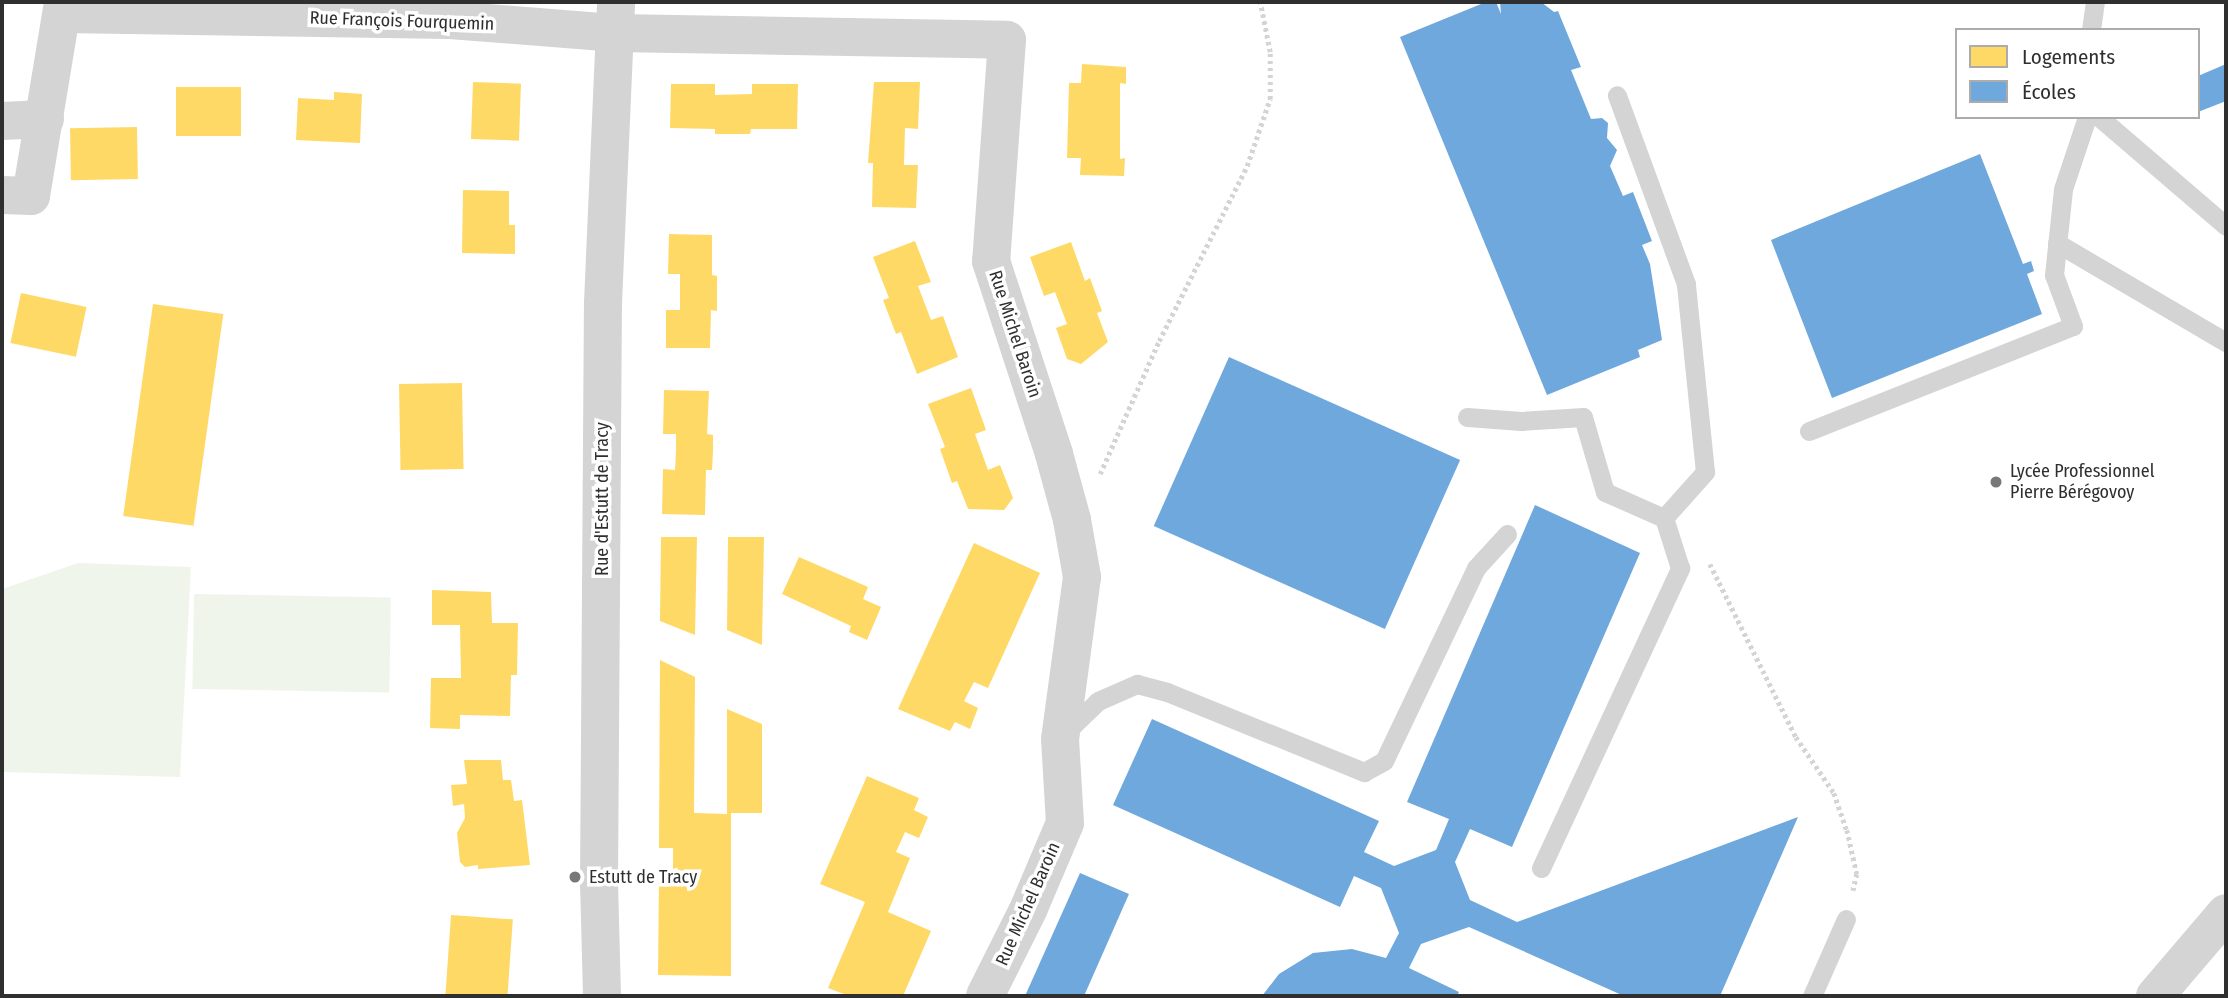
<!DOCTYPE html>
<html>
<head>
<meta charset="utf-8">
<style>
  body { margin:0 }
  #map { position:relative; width:2228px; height:998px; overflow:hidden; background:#fff; font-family:"Fira Sans Condensed",sans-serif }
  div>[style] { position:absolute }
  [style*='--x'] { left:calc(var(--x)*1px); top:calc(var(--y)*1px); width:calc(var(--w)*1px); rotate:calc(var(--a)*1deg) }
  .green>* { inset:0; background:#f0f5ec; transform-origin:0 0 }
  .homes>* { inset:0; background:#ffd966; transform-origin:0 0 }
  .schools>* { inset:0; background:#6fa8dc; transform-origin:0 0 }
  .path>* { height:4.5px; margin-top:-2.25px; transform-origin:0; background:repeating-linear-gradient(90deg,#d4d4d4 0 3.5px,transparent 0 7px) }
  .service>* { height:19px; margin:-9.5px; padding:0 9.5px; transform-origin:9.5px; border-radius:9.5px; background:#d4d4d4 }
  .minor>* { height:38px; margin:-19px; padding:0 19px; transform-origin:19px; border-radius:19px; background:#d4d4d4 }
  .tertiary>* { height:38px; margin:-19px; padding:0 19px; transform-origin:19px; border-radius:19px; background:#d4d4d4 }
  .dots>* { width:19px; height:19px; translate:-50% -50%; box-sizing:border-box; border:4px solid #fff; border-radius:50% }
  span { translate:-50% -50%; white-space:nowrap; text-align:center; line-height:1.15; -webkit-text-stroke:7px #fff; paint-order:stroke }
  .street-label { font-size:18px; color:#2f2f2f }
  .poi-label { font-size:18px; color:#2f2f2f }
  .left { translate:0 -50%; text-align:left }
  .frame { position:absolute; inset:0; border:4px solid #2f2f2f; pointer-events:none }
  .legend { position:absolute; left:1955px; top:28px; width:245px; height:91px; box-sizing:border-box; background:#fff; border:2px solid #acacac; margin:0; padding:9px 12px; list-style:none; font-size:21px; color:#2f2f2f }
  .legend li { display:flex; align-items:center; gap:14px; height:35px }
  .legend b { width:35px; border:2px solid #acacac }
</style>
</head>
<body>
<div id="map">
  <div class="green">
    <div style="clip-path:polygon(78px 563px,191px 567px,180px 777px,2px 772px,2px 589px)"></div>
    <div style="left:194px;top:594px;width:197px;height:95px;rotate:1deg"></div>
  </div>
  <div class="homes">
    <div style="clip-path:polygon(1082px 64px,1126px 67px,1126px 84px,1120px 83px,1120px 159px,1125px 158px,1124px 176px,1080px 175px,1081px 158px,1067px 158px,1069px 83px,1081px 83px)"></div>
    <div style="left:473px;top:82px;width:48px;height:57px;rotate:2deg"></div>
    <div style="clip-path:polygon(874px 82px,920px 82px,918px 129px,905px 128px,904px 165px,918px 165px,916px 208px,872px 207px,873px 163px,868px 163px)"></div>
    <div style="clip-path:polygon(671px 84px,715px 84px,715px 95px,752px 94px,752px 84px,798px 84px,797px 129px,751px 129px,750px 134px,715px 134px,715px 129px,670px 128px)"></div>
    <div style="left:176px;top:87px;width:65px;height:49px"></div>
    <div style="clip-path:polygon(334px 92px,362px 94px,360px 143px,296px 140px,298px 98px,334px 100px)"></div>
    <div style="left:137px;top:127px;width:52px;height:67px;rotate:89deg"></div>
    <div style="clip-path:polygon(463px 190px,509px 191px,509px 225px,515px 225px,515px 254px,462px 253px)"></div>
    <div style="clip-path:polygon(669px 234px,712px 235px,712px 275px,717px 276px,717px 311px,711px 310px,710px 348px,666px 348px,666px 310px,680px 310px,680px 274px,668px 274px)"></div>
    <div style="clip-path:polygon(915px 241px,931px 282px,918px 286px,931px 320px,943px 316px,958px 357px,917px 374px,901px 332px,896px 334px,883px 300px,889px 298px,873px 257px)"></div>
    <div style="clip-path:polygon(1071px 242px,1085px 281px,1090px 278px,1102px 311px,1097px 313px,1108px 342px,1081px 364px,1067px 359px,1056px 328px,1067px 324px,1055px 292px,1044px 296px,1030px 257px)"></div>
    <div style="left:21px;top:293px;width:67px;height:51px;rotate:12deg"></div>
    <div style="left:153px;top:304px;width:71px;height:214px;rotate:8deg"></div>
    <div style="left:462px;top:383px;width:86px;height:63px;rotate:89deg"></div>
    <div style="clip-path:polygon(971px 388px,986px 430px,975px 434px,988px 470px,1000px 465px,1013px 498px,1004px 510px,968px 509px,957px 481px,952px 483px,940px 449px,945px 447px,928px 404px)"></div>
    <div style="clip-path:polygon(664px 390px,709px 391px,707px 434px,713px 435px,713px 452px,712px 470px,706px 470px,705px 515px,662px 514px,663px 469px,675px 470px,676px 451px,676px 434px,663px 434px)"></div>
    <div style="clip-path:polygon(661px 537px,697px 537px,695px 635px,660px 621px)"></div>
    <div style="clip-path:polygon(728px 537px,764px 537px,762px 645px,727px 630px)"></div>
    <div style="clip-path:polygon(974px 543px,1040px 573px,988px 688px,974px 682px,964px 701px,978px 708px,970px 729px,955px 722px,950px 731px,898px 709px)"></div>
    <div style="clip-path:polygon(799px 557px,868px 587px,863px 599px,881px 607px,867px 640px,849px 632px,851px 626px,782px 594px)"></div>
    <div style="clip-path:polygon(432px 590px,491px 592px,492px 623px,518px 623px,517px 675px,511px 675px,510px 716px,460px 715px,460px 729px,430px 728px,431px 678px,461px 678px,460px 625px,432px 625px)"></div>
    <div style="clip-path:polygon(660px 660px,695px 677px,694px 813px,727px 814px,727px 709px,762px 724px,762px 813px,731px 813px,731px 976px,658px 975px,659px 872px,673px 872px,673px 848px,659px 848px)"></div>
    <div style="clip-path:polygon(464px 760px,501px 760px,503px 780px,511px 780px,514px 801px,522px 800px,530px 865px,478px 869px,478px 865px,465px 867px,460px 862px,457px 833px,465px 818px,464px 804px,453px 806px,451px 785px,467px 784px)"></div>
    <div style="clip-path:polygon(867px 776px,919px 798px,914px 810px,928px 817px,919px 838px,905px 832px,896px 852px,910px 858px,888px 912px,931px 931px,903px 996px,849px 996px,828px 988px,865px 902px,820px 884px)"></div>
    <div style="left:451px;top:915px;width:62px;height:81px;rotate:4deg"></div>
  </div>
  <div class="schools">
    <div style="clip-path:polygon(1486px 2px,1496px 2px,1501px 14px,1500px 2px,1541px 2px,1554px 12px,1558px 11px,1581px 67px,1571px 70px,1591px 119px,1602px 118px,1608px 123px,1607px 138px,1617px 150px,1610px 166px,1623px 196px,1633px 192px,1652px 241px,1642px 245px,1650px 264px,1662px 340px,1638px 350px,1640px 357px,1547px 395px,1400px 37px)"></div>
    <div style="clip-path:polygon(2226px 64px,2226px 101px,2198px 112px,2198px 76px)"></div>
    <div style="clip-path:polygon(1980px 154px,2023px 264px,2031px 261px,2034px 271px,2027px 274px,2042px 314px,1832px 398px,1771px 240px)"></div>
    <div style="left:1229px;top:357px;width:253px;height:185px;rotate:24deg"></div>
    <div style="clip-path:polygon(1535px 505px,1640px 553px,1512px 847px,1470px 829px,1455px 862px,1470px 900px,1517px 922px,1798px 817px,1720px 996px,1624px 996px,1469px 927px,1421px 944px,1409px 968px,1459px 992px,1457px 996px,1262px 996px,1279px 974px,1313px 953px,1352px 949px,1386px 958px,1399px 933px,1381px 888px,1354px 876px,1340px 907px,1113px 805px,1152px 719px,1379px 821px,1364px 852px,1394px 866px,1436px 850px,1449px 819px,1407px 802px)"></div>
    <div style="clip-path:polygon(1080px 873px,1129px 894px,1084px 996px,1025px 996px)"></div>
  </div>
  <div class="path">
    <div style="--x:1100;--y:474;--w:145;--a:-66.1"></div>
    <div style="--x:1159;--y:341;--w:196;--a:-63.3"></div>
    <div style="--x:1247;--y:166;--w:71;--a:-71.1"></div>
    <div style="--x:1270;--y:99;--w:47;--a:-90"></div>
    <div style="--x:1270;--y:52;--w:51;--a:-101.3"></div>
    <div style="--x:1710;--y:564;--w:193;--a:63.6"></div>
    <div style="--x:1796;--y:737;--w:68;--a:55.8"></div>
    <div style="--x:1834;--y:793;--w:39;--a:71"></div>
    <div style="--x:1847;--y:830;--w:45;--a:77.2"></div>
    <div style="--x:1857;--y:874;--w:17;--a:103"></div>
  </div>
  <div class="service">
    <div style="--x:2091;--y:30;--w:28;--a:-82"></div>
    <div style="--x:2099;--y:117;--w:167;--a:40.6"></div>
    <div style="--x:2057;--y:243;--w:196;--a:30.4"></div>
    <div style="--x:1467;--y:417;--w:54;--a:4.2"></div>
    <div style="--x:1521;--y:421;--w:62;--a:-3.7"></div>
    <div style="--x:1583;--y:417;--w:78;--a:73.7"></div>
    <div style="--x:1605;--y:492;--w:64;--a:23.8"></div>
    <div style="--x:1664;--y:518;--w:62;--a:-48.3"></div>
    <div style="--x:1705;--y:472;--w:189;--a:-95.8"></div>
    <div style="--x:1686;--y:284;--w:201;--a:-110.1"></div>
    <div style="--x:1809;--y:431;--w:284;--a:-21.7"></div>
    <div style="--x:2073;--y:326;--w:54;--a:-110.4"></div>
    <div style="--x:2054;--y:275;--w:86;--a:-84"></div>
    <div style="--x:2063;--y:189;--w:76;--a:-71.6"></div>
    <div style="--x:1065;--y:733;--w:46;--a:-44.1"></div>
    <div style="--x:1098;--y:701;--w:43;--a:-23.6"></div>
    <div style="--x:1137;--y:684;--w:31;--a:15"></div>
    <div style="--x:1167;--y:692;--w:213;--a:22.1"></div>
    <div style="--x:1364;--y:772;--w:23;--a:-29"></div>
    <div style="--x:1384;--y:761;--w:214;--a:-64.5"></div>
    <div style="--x:1476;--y:568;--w:46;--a:-47.6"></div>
    <div style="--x:1541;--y:868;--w:331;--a:-65.1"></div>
    <div style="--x:1680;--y:568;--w:52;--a:-107.7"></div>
    <div style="--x:1812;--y:996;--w:84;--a:-66.2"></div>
  </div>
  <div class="minor">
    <div style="--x:62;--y:14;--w:388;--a:0.9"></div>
    <div style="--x:450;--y:20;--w:167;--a:4.5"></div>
    <div style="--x:616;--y:33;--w:391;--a:1"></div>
    <div style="--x:1007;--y:40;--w:222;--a:94.1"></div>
    <div style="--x:991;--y:261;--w:203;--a:71.9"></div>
    <div style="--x:1054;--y:454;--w:68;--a:74.7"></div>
    <div style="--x:1072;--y:520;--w:58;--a:80"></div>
    <div style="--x:1082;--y:577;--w:163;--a:97.7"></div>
    <div style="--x:1060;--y:739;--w:84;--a:86.6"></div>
    <div style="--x:1065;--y:823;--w:92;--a:113"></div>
    <div style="--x:1029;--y:908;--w:98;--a:116.6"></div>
    <div style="--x:2;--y:121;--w:43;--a:-2.7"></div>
    <div style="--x:2;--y:195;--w:29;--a:2"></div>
    <div style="--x:31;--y:196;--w:197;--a:-80.6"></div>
    <div style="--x:602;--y:996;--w:112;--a:-91.5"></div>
    <div style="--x:599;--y:884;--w:581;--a:-89.61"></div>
    <div style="--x:603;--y:303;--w:301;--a:-87.5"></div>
  </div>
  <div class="tertiary">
    <div style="--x:2155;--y:996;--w:109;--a:-49.5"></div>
  </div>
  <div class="dots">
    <div style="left:1996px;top:482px;background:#787878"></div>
    <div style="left:575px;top:877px;background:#787878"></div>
  </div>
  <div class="street-label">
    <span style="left:402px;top:21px;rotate:2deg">Rue François Fourquemin</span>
    <span style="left:1015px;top:334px;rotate:72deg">Rue Michel Baroin</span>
    <span style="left:602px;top:499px;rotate:-90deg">Rue d'Estutt de Tracy</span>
    <span style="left:1028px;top:904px;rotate:-66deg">Rue Michel Baroin</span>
  </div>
  <div class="poi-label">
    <span class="left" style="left:2010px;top:482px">Lycée Professionnel<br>Pierre Bérégovoy</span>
    <span class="left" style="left:589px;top:877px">Estutt de Tracy</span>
  </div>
  <div class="frame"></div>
  <ul class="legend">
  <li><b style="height:19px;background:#ffd966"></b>Logements</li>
  <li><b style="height:19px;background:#6fa8dc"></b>Écoles</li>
  </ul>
</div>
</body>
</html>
